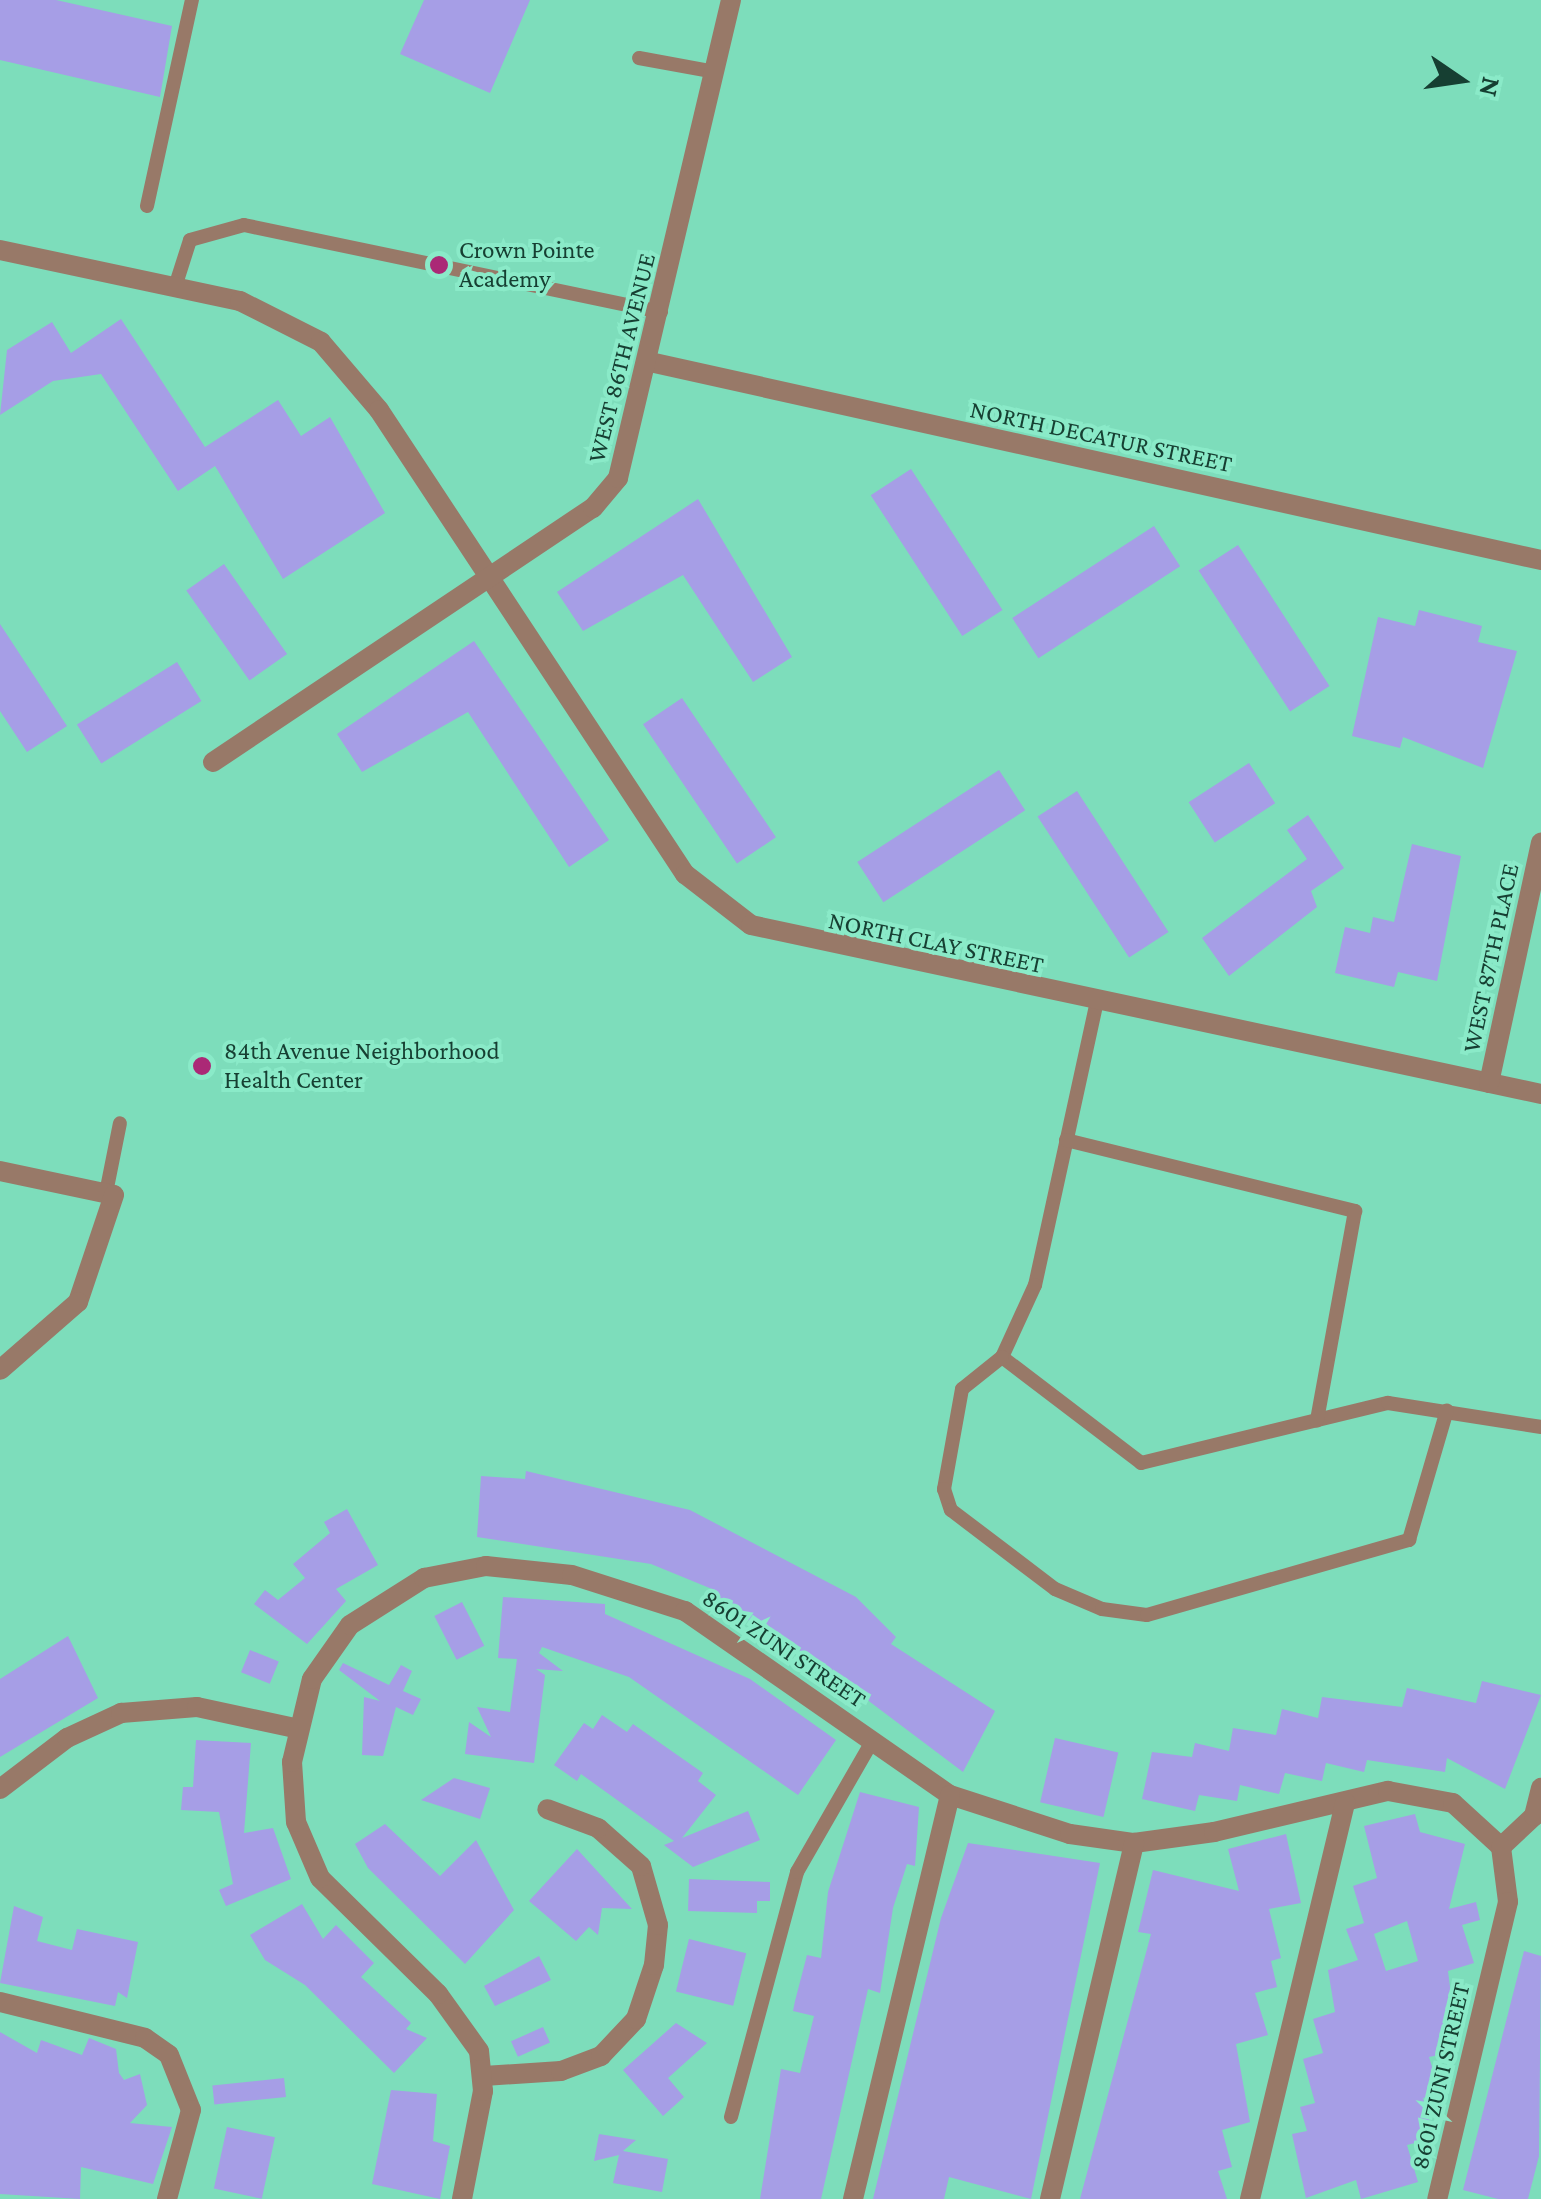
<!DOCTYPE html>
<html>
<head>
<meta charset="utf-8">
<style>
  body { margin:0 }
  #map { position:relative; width:1541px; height:2199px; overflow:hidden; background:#7dddbb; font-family:"Crimson Pro",serif }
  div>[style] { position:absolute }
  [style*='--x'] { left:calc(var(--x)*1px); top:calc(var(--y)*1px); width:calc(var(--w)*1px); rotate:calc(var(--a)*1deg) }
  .building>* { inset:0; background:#a69ee6; transform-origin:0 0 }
  .lane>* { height:14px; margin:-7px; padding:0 7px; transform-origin:7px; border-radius:7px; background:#987968 }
  .street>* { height:20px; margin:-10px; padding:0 10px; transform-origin:10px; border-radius:10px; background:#987968 }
  .dots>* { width:28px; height:28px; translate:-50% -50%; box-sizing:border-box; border:5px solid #8aeac8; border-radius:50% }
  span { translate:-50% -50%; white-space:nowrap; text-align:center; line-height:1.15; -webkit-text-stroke:8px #8aeac8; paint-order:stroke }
  .poi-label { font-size:25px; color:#163f32 }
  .left { translate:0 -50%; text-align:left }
  .street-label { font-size:25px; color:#163f32 }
  .north { position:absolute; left:1411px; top:30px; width:100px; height:100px; -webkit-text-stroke:8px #8aeac8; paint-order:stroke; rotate:103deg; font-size:28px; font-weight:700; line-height:40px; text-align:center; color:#163f32 }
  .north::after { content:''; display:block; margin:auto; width:35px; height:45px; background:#163f32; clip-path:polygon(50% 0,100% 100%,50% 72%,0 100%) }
</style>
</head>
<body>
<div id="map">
  <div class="building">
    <div style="clip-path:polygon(0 0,56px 0,172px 26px,160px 97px,0 60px)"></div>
    <div style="clip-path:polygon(424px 0,530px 0,490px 93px,400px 54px)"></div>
    <div style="clip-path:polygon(121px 319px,205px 447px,278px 400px,301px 436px,330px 417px,385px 513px,283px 579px,215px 466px,178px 491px,101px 374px,53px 381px,0 415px,7px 350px,52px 322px,71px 353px)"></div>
    <div style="left:911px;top:469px;width:168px;height:48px;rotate:57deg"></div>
    <div style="clip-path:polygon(698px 499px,792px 657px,753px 682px,683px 575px,583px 631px,557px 592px)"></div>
    <div style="left:1154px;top:526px;width:48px;height:169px;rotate:57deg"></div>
    <div style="left:1238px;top:545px;width:168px;height:47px;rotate:57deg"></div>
    <div style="left:224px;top:564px;width:110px;height:46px;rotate:55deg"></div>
    <div style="clip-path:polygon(1419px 610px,1482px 626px,1478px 642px,1517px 651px,1483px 768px,1403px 737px,1400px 748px,1352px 736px,1378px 617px,1415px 626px)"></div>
    <div style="clip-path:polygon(0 624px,67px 726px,27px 752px,0 711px)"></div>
    <div style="clip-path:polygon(474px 641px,609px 840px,569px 867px,468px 712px,362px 772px,337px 734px)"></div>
    <div style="left:177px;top:662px;width:46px;height:118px;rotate:58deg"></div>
    <div style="left:682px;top:698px;width:168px;height:47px;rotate:56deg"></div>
    <div style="left:1249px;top:763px;width:48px;height:72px;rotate:57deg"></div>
    <div style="left:999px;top:770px;width:48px;height:169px;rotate:57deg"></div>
    <div style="left:1077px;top:791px;width:168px;height:47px;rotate:57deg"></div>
    <div style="clip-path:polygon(1308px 815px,1344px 868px,1311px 891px,1317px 907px,1229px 976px,1202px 938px,1307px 859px,1287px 830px)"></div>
    <div style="clip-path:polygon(1412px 844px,1461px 856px,1437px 981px,1398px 972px,1394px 987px,1335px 973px,1345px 927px,1370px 933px,1373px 917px,1394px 922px)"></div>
    <div style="clip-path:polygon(526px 1471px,690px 1510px,856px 1597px,896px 1637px,891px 1644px,995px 1711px,963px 1772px,809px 1656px,708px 1596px,712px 1589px,651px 1564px,477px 1537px,481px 1476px,525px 1479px)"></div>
    <div style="clip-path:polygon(347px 1509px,378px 1565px,336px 1589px,346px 1601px,307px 1644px,254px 1604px,265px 1590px,278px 1600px,305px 1578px,293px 1564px,330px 1533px,324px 1522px)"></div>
    <div style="clip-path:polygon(503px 1597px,605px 1604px,605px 1614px,750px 1679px,836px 1740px,798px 1795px,629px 1677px,542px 1647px,539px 1653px,563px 1671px,536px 1669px,545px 1675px,534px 1763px,465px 1754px,469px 1722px,491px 1737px,477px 1707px,510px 1712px,517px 1659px,498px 1658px)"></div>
    <div style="left:462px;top:1602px;width:49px;height:31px;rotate:63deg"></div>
    <div style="clip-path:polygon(68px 1636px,98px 1698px,0 1757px,0 1679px)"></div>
    <div style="left:250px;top:1650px;width:31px;height:24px;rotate:22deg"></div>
    <div style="clip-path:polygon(343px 1663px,389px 1685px,401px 1665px,412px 1671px,403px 1691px,421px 1699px,413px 1715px,396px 1707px,383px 1756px,362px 1755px,364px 1697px,380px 1701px,339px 1670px)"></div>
    <div style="clip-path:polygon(1482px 1681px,1541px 1695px,1505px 1789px,1447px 1758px,1445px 1772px,1367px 1760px,1364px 1772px,1326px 1763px,1322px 1781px,1285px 1773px,1279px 1794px,1240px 1785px,1237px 1801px,1199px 1795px,1195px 1811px,1142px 1799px,1152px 1752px,1192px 1757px,1195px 1743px,1229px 1751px,1233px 1728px,1276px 1735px,1282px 1709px,1318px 1718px,1322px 1697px,1402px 1707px,1407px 1688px,1476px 1703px)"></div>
    <div style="clip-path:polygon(602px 1715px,627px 1732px,633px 1724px,703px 1773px,698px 1781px,716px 1795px,682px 1838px,748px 1811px,760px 1840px,693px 1867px,664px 1845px,674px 1841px,581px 1774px,577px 1781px,554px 1765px,584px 1723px,593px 1729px)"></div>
    <div style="left:1055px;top:1738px;width:65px;height:66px;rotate:13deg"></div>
    <div style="clip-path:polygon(196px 1740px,251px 1743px,244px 1833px,273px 1828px,291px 1879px,226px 1906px,219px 1890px,233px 1884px,219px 1812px,181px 1810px,183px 1787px,193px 1787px)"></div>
    <div style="clip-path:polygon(454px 1778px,490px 1788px,480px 1819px,421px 1800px)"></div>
    <div style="clip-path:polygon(860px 1792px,919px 1807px,915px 1866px,907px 1864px,893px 1908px,880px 1993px,868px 1989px,821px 2199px,760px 2199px,781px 2069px,800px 2073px,814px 2016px,793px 2011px,795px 2001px,807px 1955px,821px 1958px,828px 1892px)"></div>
    <div style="clip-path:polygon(evenodd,1415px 1814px,1420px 1832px,1465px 1844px,1449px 1909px,1476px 1902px,1480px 1920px,1462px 1925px,1474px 1963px,1448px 1971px,1458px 2051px,1429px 2057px,1440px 2093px,1423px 2098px,1434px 2138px,1407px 2145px,1418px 2182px,1361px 2199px,1356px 2180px,1306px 2198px,1292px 2134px,1307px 2131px,1300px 2107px,1315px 2103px,1303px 2059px,1323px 2053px,1313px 2019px,1335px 2012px,1328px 1970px,1358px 1960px,1346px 1929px,1364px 1923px,1353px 1886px,1377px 1878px,1364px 1826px,1415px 1814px,1407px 1921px,1418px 1961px,1386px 1971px,1374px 1934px,1407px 1921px)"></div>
    <div style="clip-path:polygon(385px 1824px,440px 1876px,476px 1840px,514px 1910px,465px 1964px,368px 1868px,355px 1844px)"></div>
    <div style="clip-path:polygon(1286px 1834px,1301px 1903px,1269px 1909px,1281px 1958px,1271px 1961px,1277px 1987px,1255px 1993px,1268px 2035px,1236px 2044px,1250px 2122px,1222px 2130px,1232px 2167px,1218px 2171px,1227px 2199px,1080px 2199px,1151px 1934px,1138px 1932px,1153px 1870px,1239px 1891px,1228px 1849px)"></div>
    <div style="clip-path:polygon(968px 1843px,1100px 1863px,1031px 2199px,949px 2177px,944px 2199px,873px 2199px,941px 1918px)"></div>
    <div style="clip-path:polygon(577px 1849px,632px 1909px,602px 1908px,598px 1935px,589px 1927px,576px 1941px,529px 1901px)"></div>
    <div style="clip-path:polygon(689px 1879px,770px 1882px,770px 1901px,757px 1901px,757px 1913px,688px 1911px)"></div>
    <div style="clip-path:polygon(302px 1904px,323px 1939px,336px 1925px,374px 1963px,361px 1977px,411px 2023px,406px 2029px,427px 2038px,394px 2073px,305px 1985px,265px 1960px,250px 1935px)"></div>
    <div style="clip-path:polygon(14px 1906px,43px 1917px,37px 1941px,72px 1950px,77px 1929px,138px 1942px,127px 1998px,118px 1992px,115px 2006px,0 1983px)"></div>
    <div style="left:689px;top:1939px;width:59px;height:54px;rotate:14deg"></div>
    <div style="clip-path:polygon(1524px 1951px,1541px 1956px,1539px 2156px,1528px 2199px,1498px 2199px,1463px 2190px)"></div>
    <div style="clip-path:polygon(539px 1956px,551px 1980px,495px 2006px,484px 1986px)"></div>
    <div style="clip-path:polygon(676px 2023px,707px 2043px,668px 2078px,684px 2097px,663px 2116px,623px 2070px)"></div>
    <div style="left:543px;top:2027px;width:17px;height:35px;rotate:66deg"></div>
    <div style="clip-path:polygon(0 2032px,37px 2053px,41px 2040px,82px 2055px,89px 2038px,116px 2049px,119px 2073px,124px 2080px,140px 2074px,147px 2105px,130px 2123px,172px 2127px,153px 2184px,81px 2167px,80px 2199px,0 2194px)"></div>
    <div style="left:284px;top:2078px;width:19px;height:72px;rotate:84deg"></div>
    <div style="clip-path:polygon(391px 2090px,437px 2094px,433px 2141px,450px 2146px,440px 2199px,372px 2184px)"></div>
    <div style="left:227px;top:2127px;width:49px;height:63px;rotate:12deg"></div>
    <div style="clip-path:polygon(599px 2134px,636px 2140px,623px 2151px,668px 2159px,662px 2192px,613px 2183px,619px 2155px,594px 2161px)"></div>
  </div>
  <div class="lane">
    <div style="--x:639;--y:58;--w:77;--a:10.4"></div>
    <div style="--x:147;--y:206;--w:211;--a:-77.7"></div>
    <div style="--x:175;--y:287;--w:49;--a:-72.3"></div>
    <div style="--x:190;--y:240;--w:56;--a:-15.5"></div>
    <div style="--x:244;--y:225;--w:426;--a:11.8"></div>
    <div style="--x:1097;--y:1001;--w:291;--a:102.3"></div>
    <div style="--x:1035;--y:1285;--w:79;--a:114.6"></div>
    <div style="--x:1002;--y:1357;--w:175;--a:37.3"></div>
    <div style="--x:1141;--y:1463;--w:254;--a:-13.7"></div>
    <div style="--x:1388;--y:1403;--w:155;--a:8.9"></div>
    <div style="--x:1066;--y:1140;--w:298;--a:13.8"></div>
    <div style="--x:1355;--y:1211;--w:213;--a:100.3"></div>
    <div style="--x:106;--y:1193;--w:71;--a:-78.7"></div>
    <div style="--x:1002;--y:1357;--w:51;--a:141.3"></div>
    <div style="--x:962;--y:1389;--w:102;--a:100.2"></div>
    <div style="--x:944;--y:1489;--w:22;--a:72"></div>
    <div style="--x:951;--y:1510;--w:131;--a:37.2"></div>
    <div style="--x:1055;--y:1589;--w:51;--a:23.1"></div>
    <div style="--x:1102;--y:1609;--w:45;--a:7.6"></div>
    <div style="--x:1147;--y:1615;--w:273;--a:-16"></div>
    <div style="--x:1409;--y:1540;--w:135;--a:-73.7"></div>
    <div style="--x:731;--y:2117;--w:254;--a:-74.9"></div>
    <div style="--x:797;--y:1872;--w:152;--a:-60.1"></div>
  </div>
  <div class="street">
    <div style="--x:0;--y:250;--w:245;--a:12"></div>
    <div style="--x:240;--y:301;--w:91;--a:26.8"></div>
    <div style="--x:321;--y:342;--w:89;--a:49.5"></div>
    <div style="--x:379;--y:410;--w:556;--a:56.6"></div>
    <div style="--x:685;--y:874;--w:83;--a:37.7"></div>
    <div style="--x:751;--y:925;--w:808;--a:12.07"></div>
    <div style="--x:650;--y:362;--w:913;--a:12.53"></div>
    <div style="--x:213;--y:762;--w:457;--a:-33.8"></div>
    <div style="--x:593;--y:508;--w:39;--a:-50"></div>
    <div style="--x:618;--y:478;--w:491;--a:-76.7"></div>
    <div style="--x:1489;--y:1083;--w:246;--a:-77.8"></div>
    <div style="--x:0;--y:1171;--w:116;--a:11.9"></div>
    <div style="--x:114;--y:1195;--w:113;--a:108.6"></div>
    <div style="--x:78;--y:1302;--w:103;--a:138.9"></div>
    <div style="--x:0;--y:1789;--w:84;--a:-37.3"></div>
    <div style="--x:67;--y:1738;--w:60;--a:-24.8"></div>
    <div style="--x:121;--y:1713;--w:76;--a:-4.5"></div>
    <div style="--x:197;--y:1707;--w:100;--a:12.1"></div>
    <div style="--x:1501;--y:1847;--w:45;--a:-43.2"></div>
    <div style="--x:1534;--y:1816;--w:29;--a:-76"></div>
    <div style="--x:0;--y:2002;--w:149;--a:13.9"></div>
    <div style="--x:145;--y:2038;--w:29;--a:35"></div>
    <div style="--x:169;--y:2055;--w:59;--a:68.2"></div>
    <div style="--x:191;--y:2110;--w:92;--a:105.1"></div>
    <div style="--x:484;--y:2076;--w:77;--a:-3.7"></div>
    <div style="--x:561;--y:2071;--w:43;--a:-20.6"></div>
    <div style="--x:601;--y:2056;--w:51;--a:-46.6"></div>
    <div style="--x:636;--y:2019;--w:57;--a:-71.6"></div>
    <div style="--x:654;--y:1965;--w:40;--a:-84.3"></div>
    <div style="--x:658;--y:1925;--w:61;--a:-106.1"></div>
    <div style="--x:641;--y:1866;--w:57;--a:-138.5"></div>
    <div style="--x:598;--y:1828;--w:54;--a:-159.6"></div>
    <div style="--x:462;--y:2199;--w:110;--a:-79"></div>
    <div style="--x:483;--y:2091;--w:40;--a:-95.7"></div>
    <div style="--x:479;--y:2051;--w:70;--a:-125.7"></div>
    <div style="--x:438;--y:1994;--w:165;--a:-135.5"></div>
    <div style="--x:320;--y:1878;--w:61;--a:-113.2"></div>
    <div style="--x:296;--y:1822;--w:60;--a:-93.8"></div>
    <div style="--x:292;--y:1762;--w:85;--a:-76.5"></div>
    <div style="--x:312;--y:1679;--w:66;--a:-54.9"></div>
    <div style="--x:350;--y:1625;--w:88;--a:-32.4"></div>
    <div style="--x:424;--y:1578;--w:63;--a:-11"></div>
    <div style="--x:486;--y:1566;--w:86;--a:6"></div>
    <div style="--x:572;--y:1575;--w:119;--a:17.7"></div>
    <div style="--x:685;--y:1611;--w:323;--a:34.8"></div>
    <div style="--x:950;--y:1795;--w:126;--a:18"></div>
    <div style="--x:1070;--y:1834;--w:65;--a:8"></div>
    <div style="--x:1134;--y:1843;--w:81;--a:-7.8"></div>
    <div style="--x:1214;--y:1832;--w:179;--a:-13.3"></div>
    <div style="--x:1388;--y:1791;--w:66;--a:10.5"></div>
    <div style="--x:1453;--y:1803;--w:65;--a:42.5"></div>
    <div style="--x:1501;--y:1847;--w:55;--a:82.7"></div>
    <div style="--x:1508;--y:1902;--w:305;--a:103.4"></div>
    <div style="--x:853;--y:2199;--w:415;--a:-76.5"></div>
    <div style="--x:1050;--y:2199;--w:366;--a:-76.7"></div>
    <div style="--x:1250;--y:2199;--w:408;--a:-76.5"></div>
  </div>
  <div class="dots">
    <div style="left:439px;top:265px;background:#ab2976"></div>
    <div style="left:202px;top:1066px;background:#ab2976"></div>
  </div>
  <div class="poi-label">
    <span class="left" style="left:459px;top:265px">Crown Pointe<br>Academy</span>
    <span class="left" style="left:224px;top:1066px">84th Avenue Neighborhood<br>Health Center</span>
  </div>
  <div class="street-label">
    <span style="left:622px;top:358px;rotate:-76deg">WEST 86TH AVENUE</span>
    <span style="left:1101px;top:437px;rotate:12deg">NORTH DECATUR STREET</span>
    <span style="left:936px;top:943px;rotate:12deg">NORTH CLAY STREET</span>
    <span style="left:1491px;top:958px;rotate:-78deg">WEST 87TH PLACE</span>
    <span style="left:784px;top:1649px;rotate:34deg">8601 ZUNI STREET</span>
    <span style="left:1441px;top:2076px;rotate:-77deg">8601 ZUNI STREET</span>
  </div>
  <div class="north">N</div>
</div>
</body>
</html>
